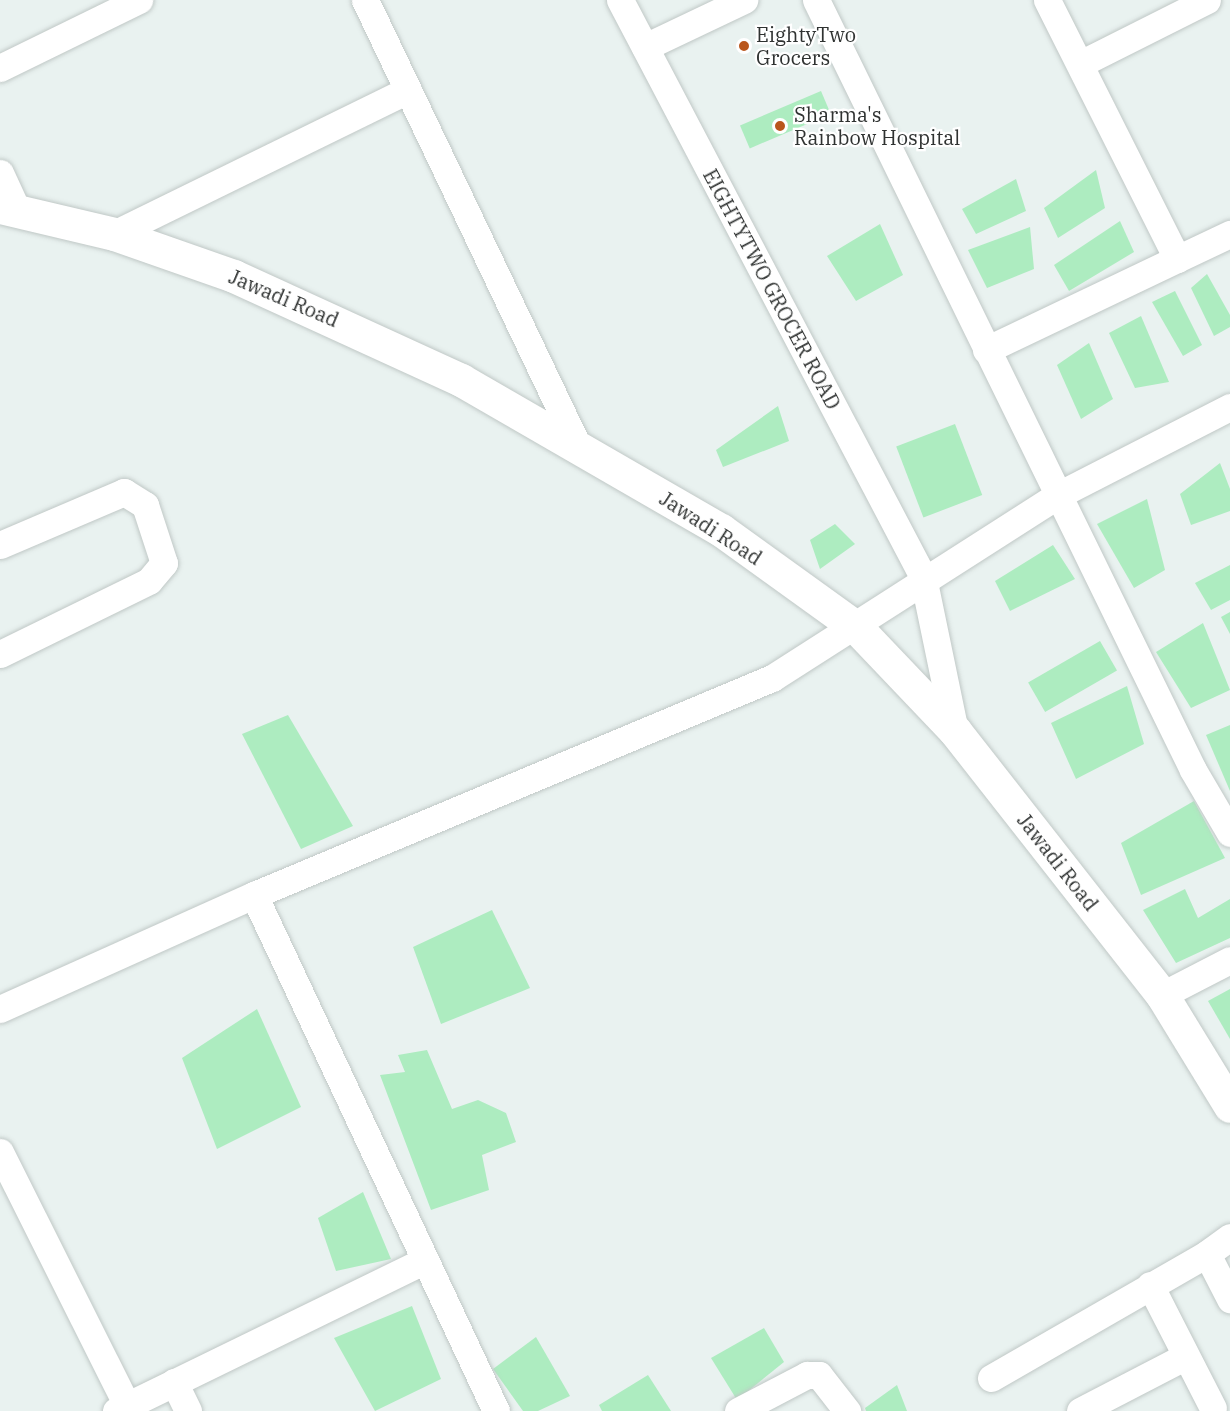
<!DOCTYPE html>
<html>
<head>
<meta charset="utf-8">
<style>
  body { margin:0 }
  #map { position:relative; width:1230px; height:1411px; overflow:hidden; background:#e9f2f0; font-family:"IBM Plex Serif",serif }
  div>[style] { position:absolute }
  [style*='--x'] { left:calc(var(--x)*1px); top:calc(var(--y)*1px); width:calc(var(--w)*1px); rotate:calc(var(--a)*1deg) }
  .building>* { inset:0; background:#adecc0; transform-origin:0 0 }
  .roads { filter:drop-shadow(0 0 2px #c0c8c6) drop-shadow(0 0 2px #c0c8c6) }
  .minor>* { height:27px; margin:-13.5px; padding:0 13.5px; transform-origin:13.5px; border-radius:13.5px; background:#fff }
  .tertiary>* { height:33px; margin:-16.5px; padding:0 16.5px; transform-origin:16.5px; border-radius:16.5px; background:#fff }
  .dots>* { width:16px; height:16px; translate:-50% -50%; box-sizing:border-box; border:3px solid #fff; border-radius:50% }
  span { translate:-50% -50%; white-space:nowrap; text-align:center; line-height:1.15; -webkit-text-stroke:4.5px #fff; paint-order:stroke }
  .poi-label { font-size:20px; color:#2f3231 }
  .left { translate:0 -50%; text-align:left }
  .street-label { font-size:20px; color:#2f3231 }
</style>
</head>
<body>
<div id="map">
  <div class="building">
    <div style="left:821px;top:91px;width:25px;height:88px;rotate:67deg"></div>
    <div style="clip-path:polygon(1096px 170px,1105px 208px,1058px 238px,1044px 208px)"></div>
    <div style="clip-path:polygon(1016px 179px,1026px 211px,976px 234px,962px 209px)"></div>
    <div style="clip-path:polygon(1120px 221px,1134px 252px,1069px 291px,1054px 265px)"></div>
    <div style="clip-path:polygon(880px 224px,903px 275px,856px 301px,827px 256px)"></div>
    <div style="clip-path:polygon(1030px 227px,1034px 269px,987px 288px,968px 250px)"></div>
    <div style="clip-path:polygon(1207px 274px,1230px 315px,1230px 327px,1214px 336px,1191px 288px)"></div>
    <div style="clip-path:polygon(1175px 291px,1202px 345px,1183px 356px,1152px 302px)"></div>
    <div style="clip-path:polygon(1141px 316px,1169px 382px,1135px 388px,1109px 333px)"></div>
    <div style="clip-path:polygon(1089px 343px,1113px 399px,1081px 419px,1057px 365px)"></div>
    <div style="clip-path:polygon(778px 406px,789px 441px,723px 467px,716px 450px)"></div>
    <div style="left:955px;top:424px;width:76px;height:63px;rotate:69deg"></div>
    <div style="clip-path:polygon(1220px 463px,1230px 489px,1230px 511px,1191px 525px,1180px 494px)"></div>
    <div style="clip-path:polygon(1147px 499px,1165px 570px,1134px 588px,1097px 524px)"></div>
    <div style="clip-path:polygon(835px 524px,855px 544px,820px 569px,810px 540px)"></div>
    <div style="clip-path:polygon(1053px 545px,1075px 579px,1010px 611px,995px 581px)"></div>
    <div style="clip-path:polygon(1230px 565px,1230px 600px,1211px 610px,1195px 583px)"></div>
    <div style="clip-path:polygon(1230px 612px,1230px 634px,1221px 617px)"></div>
    <div style="clip-path:polygon(1203px 623px,1230px 690px,1191px 708px,1156px 652px)"></div>
    <div style="left:1100px;top:641px;width:34px;height:83px;rotate:60deg"></div>
    <div style="clip-path:polygon(1127px 686px,1144px 744px,1076px 779px,1051px 723px)"></div>
    <div style="clip-path:polygon(288px 715px,353px 826px,301px 849px,242px 734px)"></div>
    <div style="clip-path:polygon(1230px 725px,1230px 791px,1206px 735px)"></div>
    <div style="clip-path:polygon(1194px 801px,1225px 858px,1141px 895px,1121px 843px)"></div>
    <div style="clip-path:polygon(1185px 889px,1198px 918px,1230px 899px,1230px 938px,1176px 963px,1143px 910px)"></div>
    <div style="clip-path:polygon(492px 910px,530px 988px,441px 1024px,413px 947px)"></div>
    <div style="clip-path:polygon(1230px 989px,1230px 1039px,1208px 1001px)"></div>
    <div style="clip-path:polygon(257px 1009px,301px 1107px,217px 1149px,182px 1058px)"></div>
    <div style="clip-path:polygon(427px 1050px,452px 1109px,478px 1100px,506px 1113px,516px 1142px,482px 1155px,489px 1190px,431px 1210px,380px 1075px,405px 1072px,398px 1055px)"></div>
    <div style="clip-path:polygon(363px 1192px,391px 1259px,336px 1271px,318px 1218px)"></div>
    <div style="clip-path:polygon(412px 1306px,441px 1379px,375px 1411px,334px 1338px)"></div>
    <div style="clip-path:polygon(764px 1328px,784px 1362px,737px 1400px,711px 1358px)"></div>
    <div style="clip-path:polygon(536px 1337px,570px 1396px,538px 1411px,523px 1411px,493px 1369px)"></div>
    <div style="clip-path:polygon(648px 1375px,671px 1411px,602px 1411px,599px 1405px)"></div>
    <div style="clip-path:polygon(897px 1385px,907px 1411px,866px 1411px,865px 1408px)"></div>
  </div>
  <div class="roads">
    <div class="minor">
      <div style="--x:365;--y:0;--w:496;--a:64.5"></div>
      <div style="--x:620;--y:0;--w:652;--a:62.29"></div>
      <div style="--x:923;--y:577;--w:157;--a:78.3"></div>
      <div style="--x:816;--y:0;--w:857;--a:63.91"></div>
      <div style="--x:1193;--y:770;--w:73;--a:59.6"></div>
      <div style="--x:1047;--y:0;--w:290;--a:63.3"></div>
      <div style="--x:1177;--y:259;--w:59;--a:-25.3"></div>
      <div style="--x:645;--y:47;--w:110;--a:-25.4"></div>
      <div style="--x:1080;--y:64;--w:142;--a:-26.7"></div>
      <div style="--x:0;--y:68;--w:155;--a:-26.1"></div>
      <div style="--x:0;--y:173;--w:41;--a:65.3"></div>
      <div style="--x:114;--y:234;--w:327;--a:-26.1"></div>
      <div style="--x:986;--y:350;--w:212;--a:-25.5"></div>
      <div style="--x:0;--y:545;--w:135;--a:-23.1"></div>
      <div style="--x:124;--y:492;--w:25;--a:32"></div>
      <div style="--x:145;--y:505;--w:61;--a:71.9"></div>
      <div style="--x:164;--y:563;--w:23;--a:130"></div>
      <div style="--x:149;--y:581;--w:166;--a:153.9"></div>
      <div style="--x:1162;--y:995;--w:76;--a:-27.2"></div>
      <div style="--x:0;--y:1009;--w:278;--a:-24.2"></div>
      <div style="--x:0;--y:1152;--w:284;--a:63.4"></div>
      <div style="--x:1230;--y:1237;--w:29;--a:144"></div>
      <div style="--x:1207;--y:1254;--w:51;--a:62.9"></div>
      <div style="--x:1150;--y:1285;--w:138;--a:62.9"></div>
      <div style="--x:991;--y:1378;--w:249;--a:-29.9"></div>
      <div style="--x:174;--y:1382;--w:32;--a:64"></div>
      <div style="--x:116;--y:1411;--w:344;--a:-26"></div>
      <div style="--x:496;--y:1411;--w:570;--a:-115.13"></div>
      <div style="--x:254;--y:895;--w:562;--a:-22.73"></div>
      <div style="--x:772;--y:678;--w:342;--a:-32.6"></div>
      <div style="--x:1060;--y:494;--w:191;--a:-27.1"></div>
      <div style="--x:738;--y:1411;--w:78;--a:-27.6"></div>
      <div style="--x:807;--y:1375;--w:12;--a:0"></div>
      <div style="--x:819;--y:1375;--w:46;--a:52.1"></div>
      <div style="--x:1080;--y:1411;--w:119;--a:-27.4"></div>
    </div>
    <div class="tertiary">
      <div style="--x:0;--y:207;--w:117;--a:13.3"></div>
      <div style="--x:114;--y:234;--w:127;--a:19.3"></div>
      <div style="--x:234;--y:276;--w:250;--a:24.6"></div>
      <div style="--x:461;--y:380;--w:300;--a:30"></div>
      <div style="--x:721;--y:530;--w:168;--a:35.8"></div>
      <div style="--x:857;--y:628;--w:142;--a:46.4"></div>
      <div style="--x:955;--y:731;--w:335;--a:51.9"></div>
      <div style="--x:1162;--y:995;--w:130;--a:58.5"></div>
    </div>
  </div>
  <div class="dots">
    <div style="left:744px;top:46px;background:#b9561c"></div>
    <div style="left:780px;top:126px;background:#b9561c"></div>
  </div>
  <div class="poi-label">
    <span class="left" style="left:756px;top:46px">EightyTwo<br>Grocers</span>
    <span class="left" style="left:794px;top:126px">Sharma's<br>Rainbow Hospital</span>
  </div>
  <div class="street-label">
    <span style="left:772px;top:289px;rotate:62deg">EIGHTYTWO GROCER ROAD</span>
    <span style="left:284px;top:298px;rotate:23deg">Jawadi Road</span>
    <span style="left:711px;top:528px;rotate:33deg">Jawadi Road</span>
    <span style="left:1058px;top:862px;rotate:52deg">Jawadi Road</span>
  </div>
</div>
</body>
</html>
